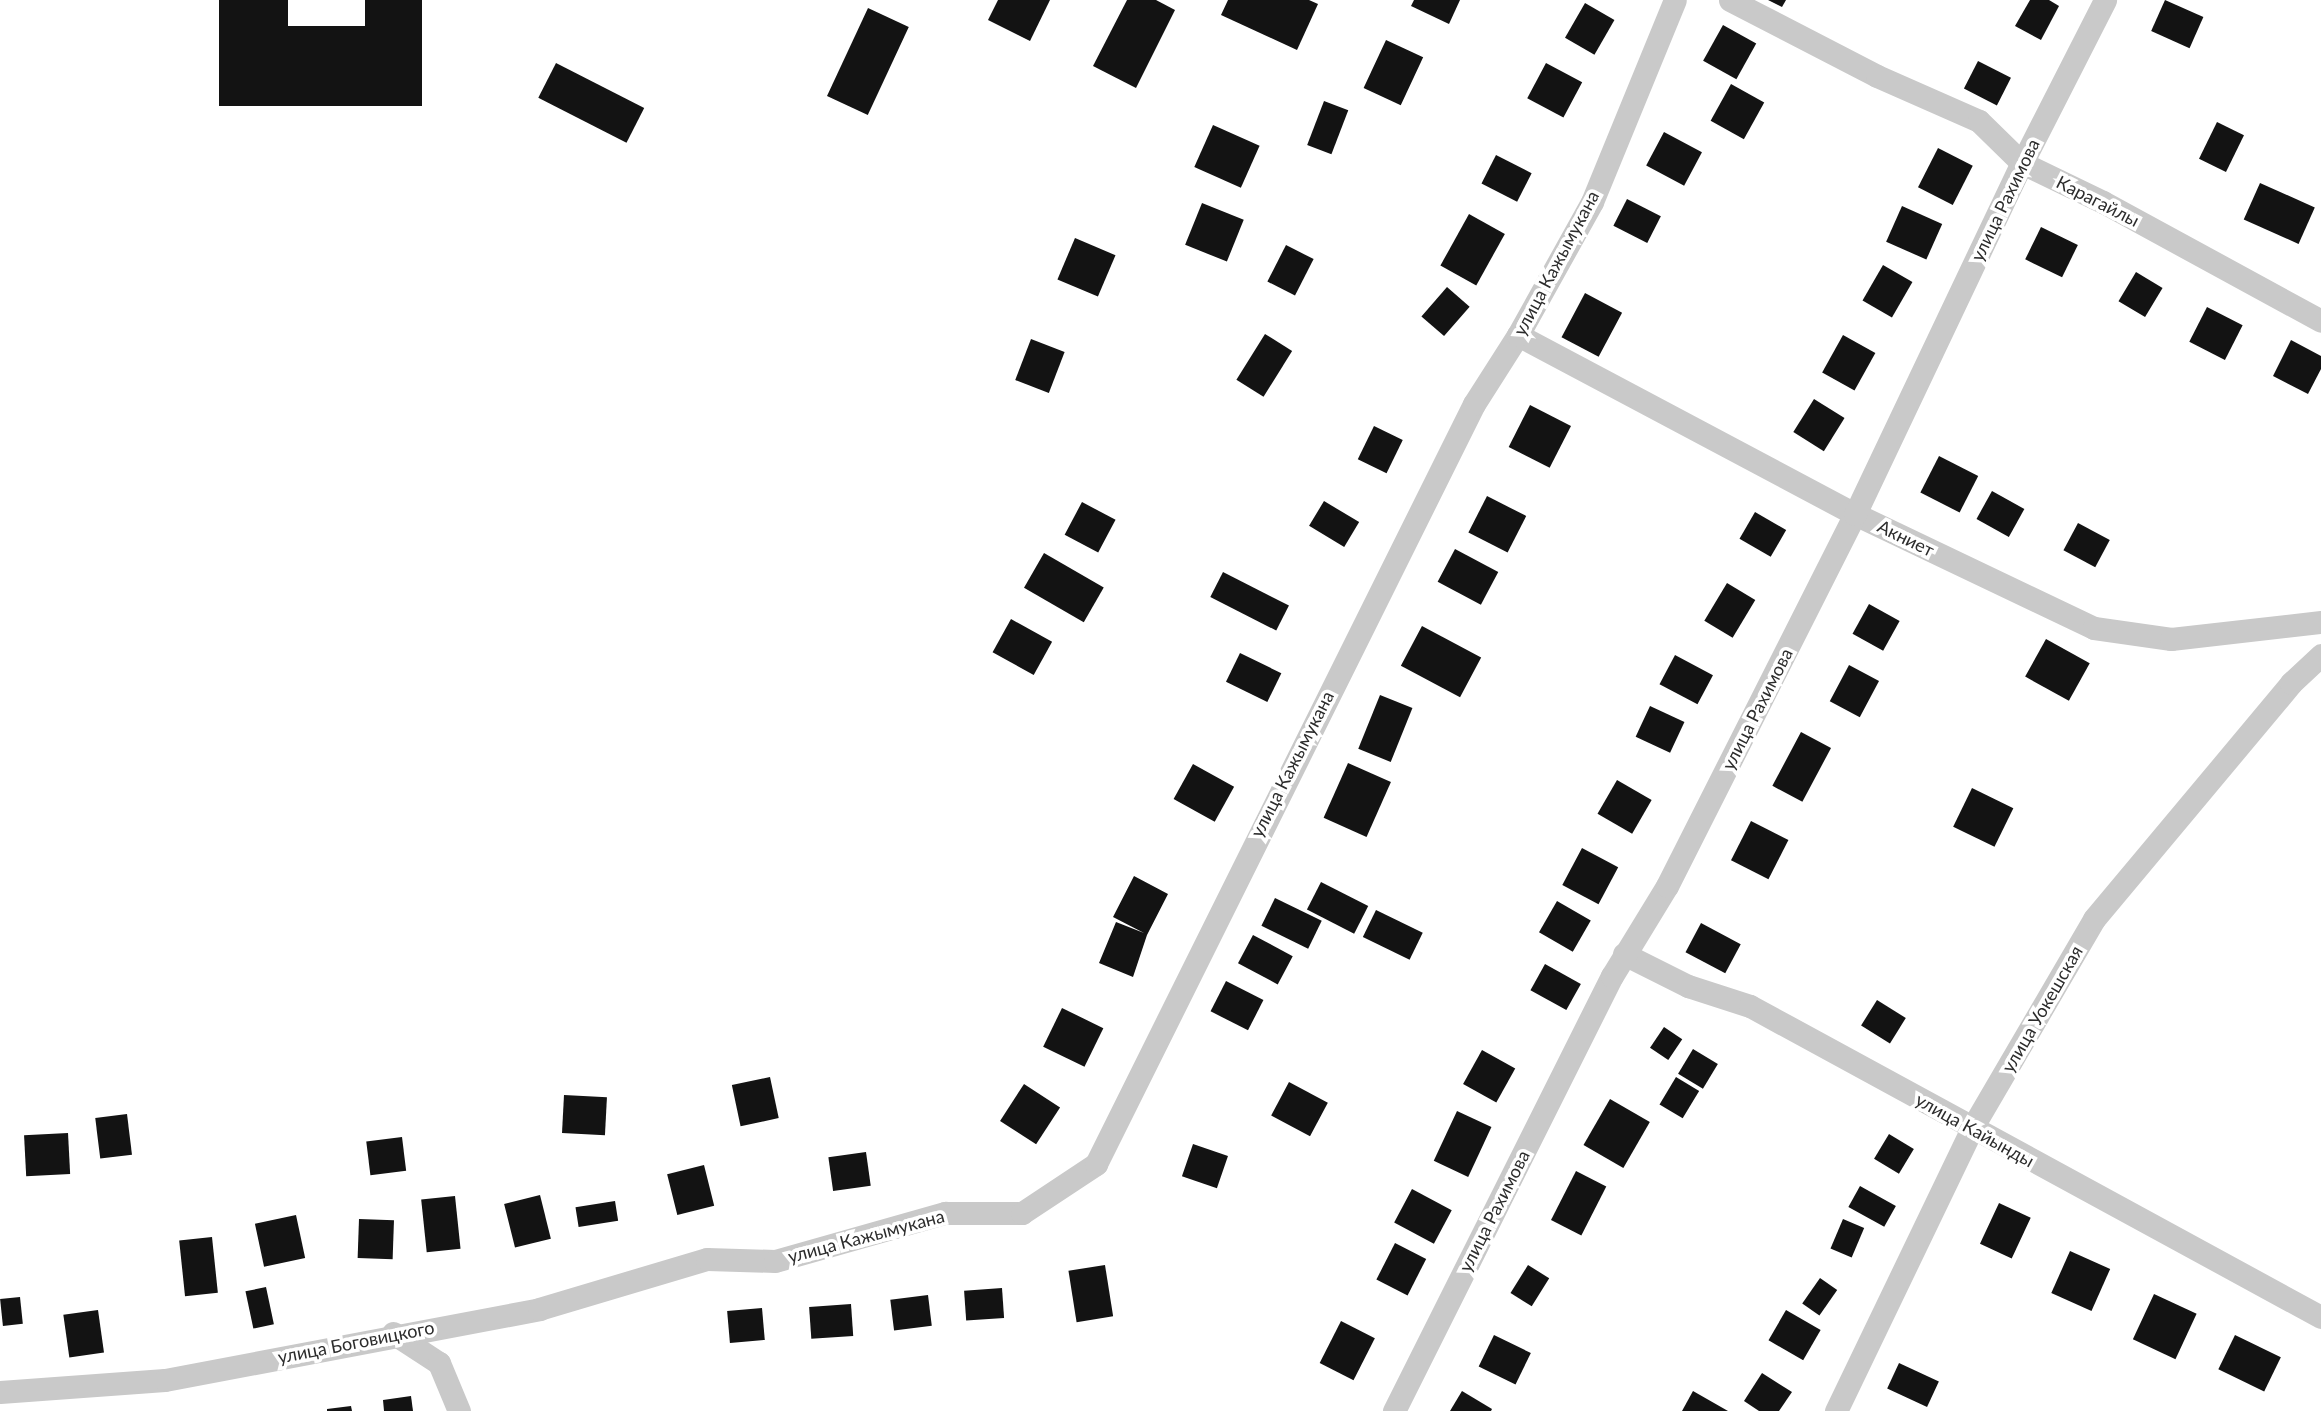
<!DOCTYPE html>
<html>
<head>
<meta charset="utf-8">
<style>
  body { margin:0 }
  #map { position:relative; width:2321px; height:1411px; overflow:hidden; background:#fff; font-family:Lato,sans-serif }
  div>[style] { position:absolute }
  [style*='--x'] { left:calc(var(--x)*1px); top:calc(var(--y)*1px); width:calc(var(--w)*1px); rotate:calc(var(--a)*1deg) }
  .building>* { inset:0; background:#131313; transform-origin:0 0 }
  .street>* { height:23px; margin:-11.5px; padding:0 11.5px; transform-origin:11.5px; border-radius:11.5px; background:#c9c9c9 }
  span { translate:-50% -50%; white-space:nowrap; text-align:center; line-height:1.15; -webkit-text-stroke:7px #fff; paint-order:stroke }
  .street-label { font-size:18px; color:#2c2c2c }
</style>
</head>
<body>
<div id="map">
  <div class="building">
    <div style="clip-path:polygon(219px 0,288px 0,288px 26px,365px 26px,365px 0,422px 0,422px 106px,219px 106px)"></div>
    <div style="clip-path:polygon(998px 0,1050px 0,1030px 41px,988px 20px)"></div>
    <div style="clip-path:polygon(1127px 0,1156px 0,1175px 10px,1136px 88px,1093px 66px)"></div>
    <div style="clip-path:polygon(1228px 0,1309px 0,1318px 4px,1297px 50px,1221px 15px)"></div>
    <div style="clip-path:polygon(1414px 0,1460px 0,1449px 24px,1411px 6px)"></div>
    <div style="clip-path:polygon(1768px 0,1786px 0,1782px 7px)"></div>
    <div style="clip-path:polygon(2030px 0,2049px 0,2059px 6px,2041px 40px,2015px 26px)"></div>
    <div style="left:2165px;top:0;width:42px;height:34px;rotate:24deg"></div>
    <div style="left:1585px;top:3px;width:34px;height:40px;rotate:30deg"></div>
    <div style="left:868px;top:8px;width:45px;height:97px;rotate:25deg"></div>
    <div style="left:1723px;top:25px;width:38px;height:41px;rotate:29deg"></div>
    <div style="left:1386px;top:40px;width:41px;height:53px;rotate:25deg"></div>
    <div style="left:1978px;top:61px;width:37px;height:31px;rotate:27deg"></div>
    <div style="left:556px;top:63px;width:99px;height:39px;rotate:27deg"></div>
    <div style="left:1546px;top:63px;width:41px;height:40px;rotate:28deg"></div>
    <div style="left:1731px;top:84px;width:38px;height:42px;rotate:29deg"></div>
    <div style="left:1324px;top:101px;width:26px;height:47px;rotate:21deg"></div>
    <div style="left:2217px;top:122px;width:30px;height:41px;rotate:26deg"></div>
    <div style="left:1213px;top:125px;width:51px;height:46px;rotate:24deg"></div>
    <div style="left:1664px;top:132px;width:43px;height:38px;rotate:28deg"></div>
    <div style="left:1938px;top:148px;width:39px;height:44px;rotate:27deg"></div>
    <div style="left:1496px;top:155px;width:40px;height:32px;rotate:27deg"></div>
    <div style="left:2260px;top:183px;width:60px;height:40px;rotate:24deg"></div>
    <div style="left:1627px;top:199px;width:38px;height:30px;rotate:27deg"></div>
    <div style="left:1202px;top:203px;width:45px;height:45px;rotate:22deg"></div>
    <div style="left:1902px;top:206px;width:44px;height:39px;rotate:24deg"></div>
    <div style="left:1469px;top:214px;width:41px;height:59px;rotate:29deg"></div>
    <div style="left:2041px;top:227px;width:41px;height:36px;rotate:26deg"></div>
    <div style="left:1075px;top:238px;width:44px;height:45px;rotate:23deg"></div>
    <div style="left:1286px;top:245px;width:31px;height:41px;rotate:27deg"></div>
    <div style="left:1883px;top:265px;width:34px;height:41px;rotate:30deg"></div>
    <div style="left:2136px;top:272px;width:31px;height:34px;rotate:31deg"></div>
    <div style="left:1447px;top:287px;width:30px;height:39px;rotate:41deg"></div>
    <div style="left:1585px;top:293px;width:42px;height:50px;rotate:28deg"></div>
    <div style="left:2207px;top:307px;width:40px;height:39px;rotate:27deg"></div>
    <div style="left:1265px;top:334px;width:32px;height:54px;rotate:32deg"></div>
    <div style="left:1843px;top:335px;width:37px;height:43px;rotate:29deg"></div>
    <div style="left:1031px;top:339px;width:36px;height:44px;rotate:21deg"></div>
    <div style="clip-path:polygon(2291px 340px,2321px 356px,2321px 369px,2308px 394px,2273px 376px)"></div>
    <div style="left:1814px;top:399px;width:36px;height:39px;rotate:32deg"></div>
    <div style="left:1530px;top:405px;width:46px;height:47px;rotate:27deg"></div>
    <div style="left:1374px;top:426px;width:32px;height:37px;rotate:26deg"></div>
    <div style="left:1939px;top:456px;width:44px;height:41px;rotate:27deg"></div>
    <div style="left:1992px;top:491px;width:37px;height:32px;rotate:29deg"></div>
    <div style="left:1487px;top:496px;width:44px;height:41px;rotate:27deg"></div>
    <div style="left:1324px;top:501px;width:41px;height:29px;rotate:31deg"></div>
    <div style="left:1082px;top:502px;width:38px;height:37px;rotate:28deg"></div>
    <div style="left:1755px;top:512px;width:36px;height:31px;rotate:30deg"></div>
    <div style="left:2078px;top:523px;width:36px;height:31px;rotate:28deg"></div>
    <div style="left:1455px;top:549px;width:49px;height:37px;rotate:28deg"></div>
    <div style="left:1044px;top:553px;width:69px;height:40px;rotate:30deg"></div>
    <div style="left:1223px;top:572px;width:74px;height:28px;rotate:27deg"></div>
    <div style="left:1727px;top:583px;width:33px;height:44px;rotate:31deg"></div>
    <div style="left:1869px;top:604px;width:35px;height:34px;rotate:29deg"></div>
    <div style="left:1011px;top:619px;width:47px;height:38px;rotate:29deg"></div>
    <div style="left:1422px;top:626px;width:67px;height:45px;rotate:28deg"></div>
    <div style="left:2046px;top:639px;width:50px;height:43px;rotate:29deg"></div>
    <div style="left:1240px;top:653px;width:46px;height:32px;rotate:26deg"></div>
    <div style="left:1675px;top:655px;width:43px;height:33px;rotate:28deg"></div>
    <div style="left:1849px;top:665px;width:34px;height:41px;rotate:28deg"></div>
    <div style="left:1380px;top:695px;width:35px;height:58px;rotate:22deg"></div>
    <div style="left:1650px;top:706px;width:38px;height:34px;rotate:25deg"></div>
    <div style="left:1801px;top:732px;width:34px;height:61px;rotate:28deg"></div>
    <div style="left:1348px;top:763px;width:47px;height:60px;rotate:24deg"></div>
    <div style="left:1193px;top:764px;width:47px;height:40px;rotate:29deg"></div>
    <div style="left:1617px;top:780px;width:40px;height:39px;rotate:30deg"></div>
    <div style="left:1972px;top:788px;width:46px;height:43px;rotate:26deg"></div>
    <div style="left:1751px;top:821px;width:42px;height:44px;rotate:27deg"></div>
    <div style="left:1582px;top:848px;width:41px;height:42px;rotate:28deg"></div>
    <div style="clip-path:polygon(1134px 876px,1168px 894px,1147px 935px,1133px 977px,1099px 963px,1116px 922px,1144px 933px,1113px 917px)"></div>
    <div style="left:1321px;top:882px;width:53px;height:31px;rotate:27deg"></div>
    <div style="left:1275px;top:898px;width:52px;height:31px;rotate:26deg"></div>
    <div style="left:1557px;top:901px;width:39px;height:36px;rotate:30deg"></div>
    <div style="left:1376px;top:910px;width:52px;height:30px;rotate:26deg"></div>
    <div style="left:1701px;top:923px;width:45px;height:33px;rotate:28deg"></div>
    <div style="left:1253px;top:935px;width:45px;height:32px;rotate:28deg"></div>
    <div style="left:1545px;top:964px;width:41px;height:30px;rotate:29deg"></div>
    <div style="left:1226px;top:981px;width:42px;height:34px;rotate:27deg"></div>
    <div style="left:1877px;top:1000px;width:34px;height:30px;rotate:32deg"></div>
    <div style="left:1062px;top:1008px;width:46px;height:43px;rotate:26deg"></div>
    <div style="left:1664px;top:1027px;width:22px;height:25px;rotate:34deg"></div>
    <div style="left:1693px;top:1049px;width:29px;height:29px;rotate:31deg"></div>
    <div style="left:1482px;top:1050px;width:38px;height:39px;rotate:29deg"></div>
    <div style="left:770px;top:1077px;width:42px;height:39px;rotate:78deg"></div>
    <div style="left:1676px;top:1077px;width:27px;height:32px;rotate:31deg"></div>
    <div style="left:1289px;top:1082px;width:44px;height:38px;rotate:28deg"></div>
    <div style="left:1024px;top:1084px;width:43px;height:44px;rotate:33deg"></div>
    <div style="left:564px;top:1095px;width:43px;height:38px;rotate:3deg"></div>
    <div style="left:1610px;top:1099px;width:46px;height:53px;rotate:30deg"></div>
    <div style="left:1457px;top:1111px;width:38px;height:55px;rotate:25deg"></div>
    <div style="left:127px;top:1114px;width:41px;height:32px;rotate:83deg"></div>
    <div style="left:68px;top:1133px;width:41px;height:44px;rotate:87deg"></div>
    <div style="left:1889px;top:1134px;width:29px;height:29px;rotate:31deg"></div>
    <div style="left:402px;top:1137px;width:34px;height:36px;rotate:83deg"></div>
    <div style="left:1193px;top:1144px;width:37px;height:34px;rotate:19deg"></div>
    <div style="left:866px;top:1152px;width:34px;height:38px;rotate:82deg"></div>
    <div style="left:704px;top:1165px;width:42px;height:38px;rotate:76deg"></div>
    <div style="left:1576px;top:1171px;width:34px;height:55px;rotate:27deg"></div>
    <div style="left:1860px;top:1186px;width:41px;height:24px;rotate:29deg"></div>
    <div style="left:1412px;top:1189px;width:45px;height:38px;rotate:28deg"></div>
    <div style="left:540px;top:1195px;width:45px;height:37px;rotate:76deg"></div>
    <div style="left:455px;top:1196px;width:53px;height:34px;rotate:84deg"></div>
    <div style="left:615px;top:1201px;width:20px;height:40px;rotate:81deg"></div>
    <div style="left:1999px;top:1203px;width:35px;height:45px;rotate:25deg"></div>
    <div style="left:296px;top:1215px;width:44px;height:42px;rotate:78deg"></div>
    <div style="left:359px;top:1219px;width:35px;height:39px;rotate:2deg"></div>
    <div style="left:1843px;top:1219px;width:23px;height:32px;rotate:23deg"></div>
    <div style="left:212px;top:1237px;width:56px;height:33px;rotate:84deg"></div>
    <div style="left:1395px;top:1243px;width:35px;height:41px;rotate:27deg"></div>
    <div style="left:2070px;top:1251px;width:44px;height:46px;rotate:24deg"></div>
    <div style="left:1105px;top:1265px;width:52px;height:37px;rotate:81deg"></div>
    <div style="left:1528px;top:1265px;width:25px;height:33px;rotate:32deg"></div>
    <div style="left:1820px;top:1278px;width:21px;height:31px;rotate:35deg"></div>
    <div style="left:266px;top:1287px;width:38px;height:21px;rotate:78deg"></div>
    <div style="left:1002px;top:1288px;width:30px;height:38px;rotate:86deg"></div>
    <div style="left:2154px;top:1294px;width:47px;height:50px;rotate:25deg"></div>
    <div style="left:928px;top:1295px;width:31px;height:38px;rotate:83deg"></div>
    <div style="left:20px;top:1297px;width:27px;height:20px;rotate:84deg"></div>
    <div style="left:851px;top:1304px;width:32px;height:42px;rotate:86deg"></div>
    <div style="left:762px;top:1308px;width:32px;height:35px;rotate:85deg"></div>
    <div style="left:98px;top:1310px;width:43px;height:35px;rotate:82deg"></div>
    <div style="left:1786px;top:1310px;width:40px;height:35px;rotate:30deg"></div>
    <div style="left:1341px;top:1321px;width:38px;height:47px;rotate:27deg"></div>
    <div style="left:1494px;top:1335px;width:41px;height:35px;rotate:26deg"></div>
    <div style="left:2235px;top:1335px;width:51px;height:38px;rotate:26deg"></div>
    <div style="left:1899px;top:1363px;width:44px;height:28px;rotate:25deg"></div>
    <div style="clip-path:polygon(1762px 1373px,1792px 1392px,1779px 1411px,1759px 1411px,1744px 1401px)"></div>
    <div style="clip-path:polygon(1462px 1391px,1492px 1409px,1491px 1411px,1450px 1411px)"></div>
    <div style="clip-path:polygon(1693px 1391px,1728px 1411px,1682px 1411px)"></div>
    <div style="clip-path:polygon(411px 1396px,413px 1411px,384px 1411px,383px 1400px)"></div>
    <div style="clip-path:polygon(351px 1406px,352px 1411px,327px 1411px,327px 1409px)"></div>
  </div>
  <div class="street">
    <div style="--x:1730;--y:0;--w:165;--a:27.3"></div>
    <div style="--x:1877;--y:76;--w:111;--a:23.8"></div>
    <div style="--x:1979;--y:121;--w:60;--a:44.3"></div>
    <div style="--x:2022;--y:163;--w:90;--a:25.7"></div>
    <div style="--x:2103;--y:202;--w:248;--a:28.6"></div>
    <div style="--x:1518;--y:335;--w:382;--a:28"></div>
    <div style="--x:1855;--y:514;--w:265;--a:25.5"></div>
    <div style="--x:2094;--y:628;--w:78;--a:8.1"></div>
    <div style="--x:2171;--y:639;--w:151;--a:-6.5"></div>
    <div style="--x:1624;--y:954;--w:72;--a:26.6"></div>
    <div style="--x:1688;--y:986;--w:65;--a:17.9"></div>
    <div style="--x:1750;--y:1006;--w:650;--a:28.58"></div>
    <div style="--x:393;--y:1333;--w:55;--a:33.1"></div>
    <div style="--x:439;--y:1363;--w:52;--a:67.4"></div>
    <div style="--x:0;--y:1392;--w:165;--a:-4.2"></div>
    <div style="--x:165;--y:1380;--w:381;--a:-10.7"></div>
    <div style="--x:539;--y:1309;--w:175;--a:-16.6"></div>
    <div style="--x:707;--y:1259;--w:68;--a:1.7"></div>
    <div style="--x:775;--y:1261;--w:177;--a:-15.8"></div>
    <div style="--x:945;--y:1213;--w:77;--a:0"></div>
    <div style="--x:1022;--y:1213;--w:89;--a:-33.5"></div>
    <div style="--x:1096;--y:1164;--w:849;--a:-63.56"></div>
    <div style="--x:1474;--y:404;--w:82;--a:-57.5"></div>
    <div style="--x:1518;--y:335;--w:152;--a:-60.9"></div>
    <div style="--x:1592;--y:202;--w:218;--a:-67.7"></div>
    <div style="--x:1394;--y:1411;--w:487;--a:-63.4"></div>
    <div style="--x:1612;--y:976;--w:105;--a:-58.6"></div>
    <div style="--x:1667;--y:886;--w:417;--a:-63.2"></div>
    <div style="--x:1855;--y:514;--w:389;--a:-64.6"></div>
    <div style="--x:2022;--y:163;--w:183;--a:-63"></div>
    <div style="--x:1836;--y:1411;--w:314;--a:-64.3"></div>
    <div style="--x:1972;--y:1128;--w:242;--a:-59.7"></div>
    <div style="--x:2094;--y:919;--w:307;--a:-50.1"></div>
    <div style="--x:2291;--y:683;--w:41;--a:-43"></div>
  </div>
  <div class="street-label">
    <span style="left:2005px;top:200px;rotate:-64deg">улица Рахимова</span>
    <span style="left:2098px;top:201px;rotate:27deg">Карагайлы</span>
    <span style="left:1556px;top:263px;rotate:-62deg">улица Кажымукана</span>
    <span style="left:1906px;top:538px;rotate:26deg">Акниет</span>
    <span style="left:1757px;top:709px;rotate:-63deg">улица Рахимова</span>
    <span style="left:1292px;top:764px;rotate:-63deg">улица Кажымукана</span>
    <span style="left:2042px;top:1009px;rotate:-60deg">улица Уокешская</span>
    <span style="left:1975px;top:1130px;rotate:29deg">улица Кайынды</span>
    <span style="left:1494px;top:1211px;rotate:-63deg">улица Рахимова</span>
    <span style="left:866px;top:1236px;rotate:-15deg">улица Кажымукана</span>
    <span style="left:356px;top:1342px;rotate:-11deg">улица Боговицкого</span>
  </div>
</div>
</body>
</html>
